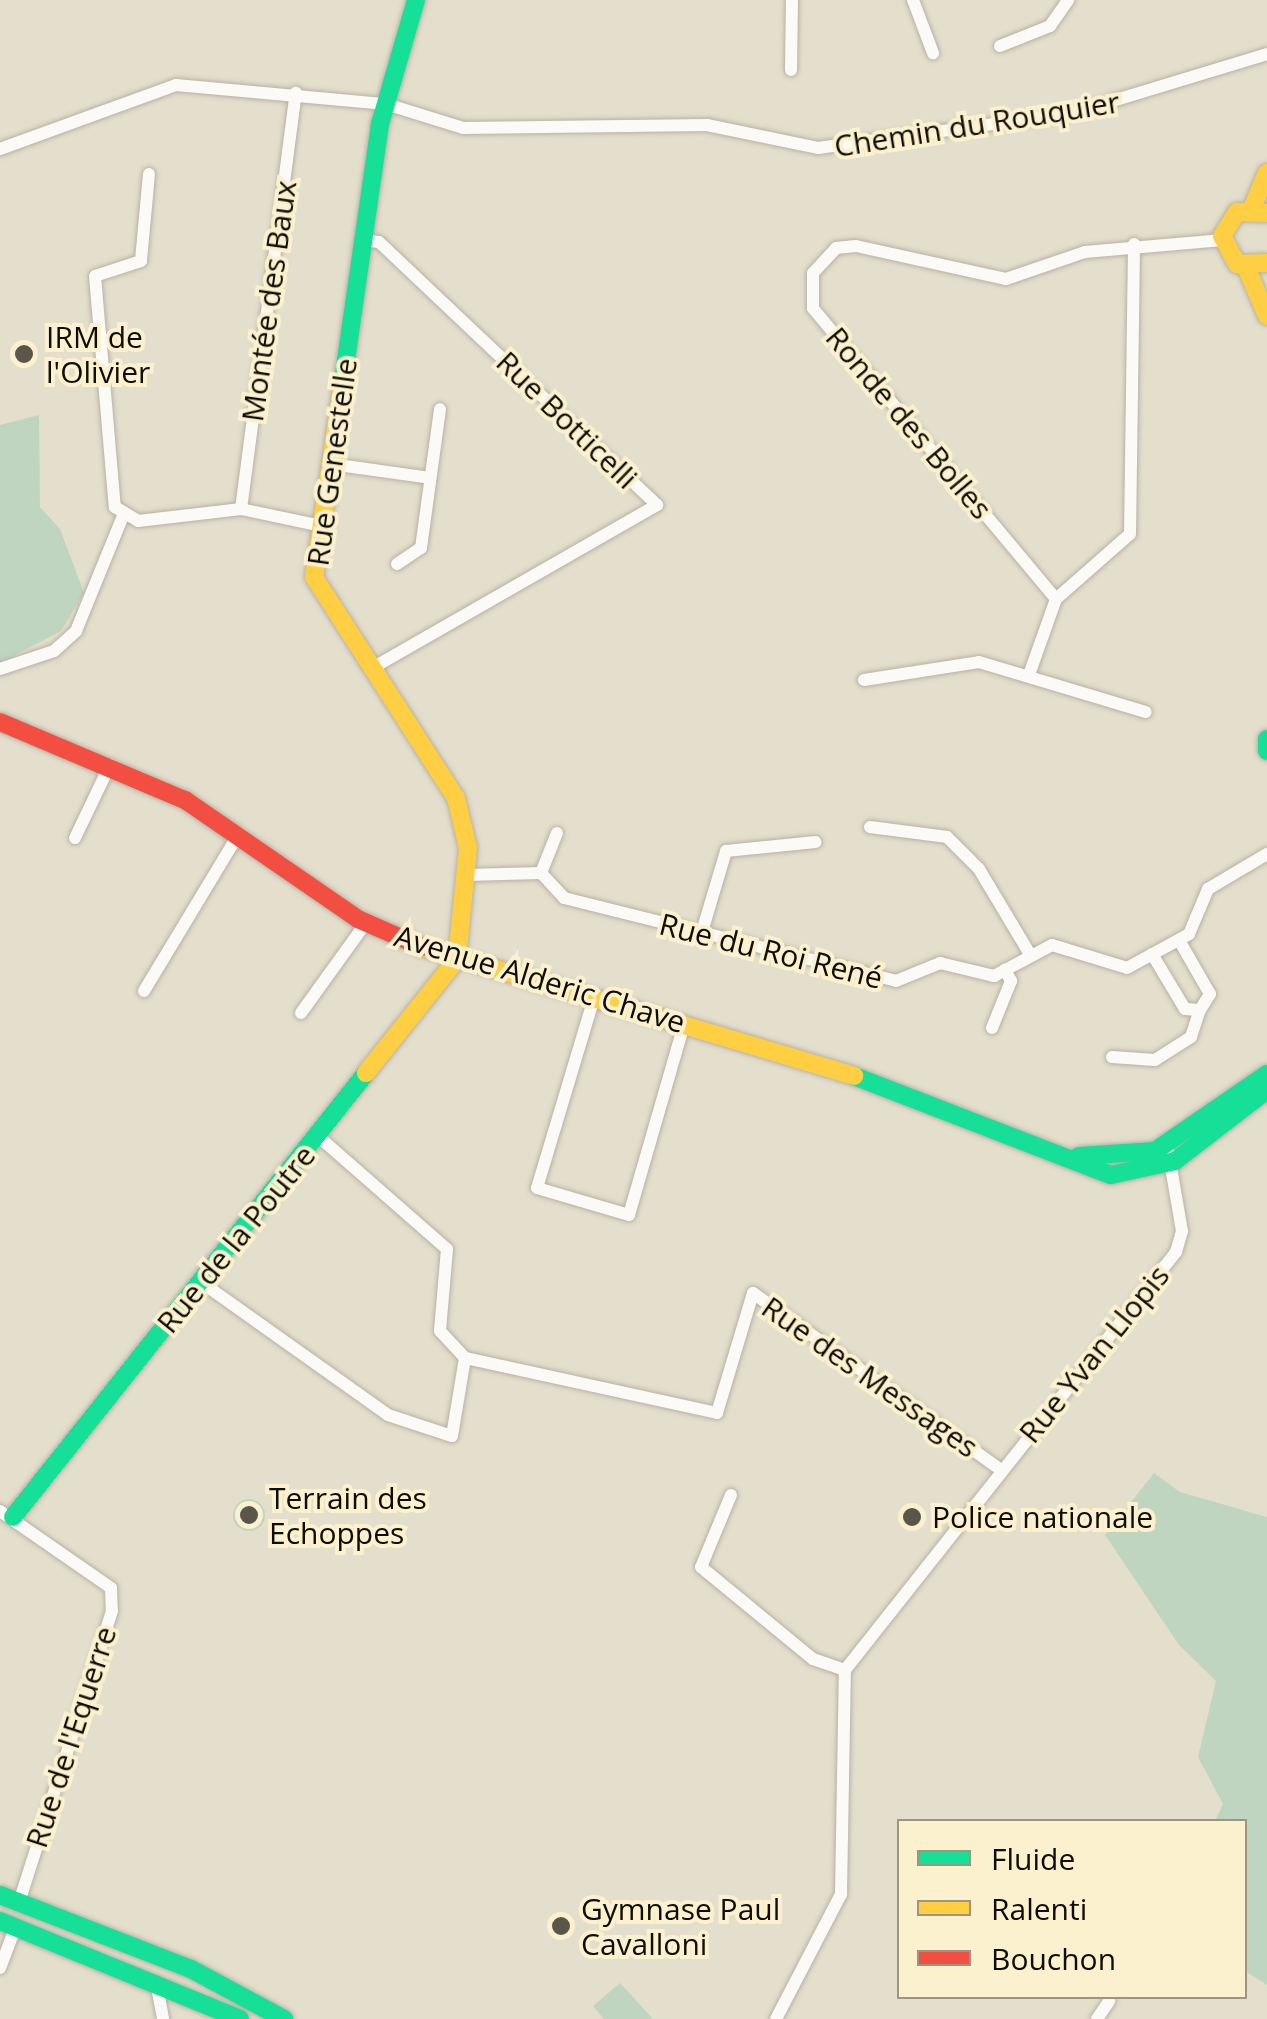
<!DOCTYPE html>
<html>
<head>
<meta charset="utf-8">
<style>
  body { margin:0 }
  #map { position:relative; width:1267px; height:2019px; overflow:hidden; background:#e4decc; font-family:"Open Sans",sans-serif }
  div>[style] { position:absolute }
  [style*='--x'] { left:calc(var(--x)*1px); top:calc(var(--y)*1px); width:calc(var(--w)*1px); rotate:calc(var(--a)*1deg) }
  .green>* { inset:0; background:#c0d5c0 }
  .round { border-radius:50% }
  .roads { filter:drop-shadow(0 0 2px #b7b2a4) drop-shadow(0 0 2px #b7b2a4) }
  .street>* { height:12px; margin:-6px; padding:0 6px; transform-origin:6px; border-radius:6px; background:#fbfaf7 }
  .fast>* { height:18px; margin:-9px; padding:0 9px; transform-origin:9px; border-radius:9px; background:#16e098 }
  .slow>* { height:18px; margin:-9px; padding:0 9px; transform-origin:9px; border-radius:9px; background:#ffcf43 }
  .jam>* { height:18px; margin:-9px; padding:0 9px; transform-origin:9px; border-radius:9px; background:#f24e42 }
  .dots>* { width:28px; height:28px; translate:-50% -50%; box-sizing:border-box; border:5px solid #fbf1ce; border-radius:50% }
  span { translate:-50% -50%; white-space:nowrap; text-align:center; line-height:1.15; -webkit-text-stroke:8px #fbf1ce; paint-order:stroke }
  .street-label { font-size:30px; color:#0f0c03 }
  .poi-label { font-size:30px; color:#0f0c03 }
  .left { translate:0 -50%; text-align:left }
  .legend { position:absolute; left:897px; top:1819px; width:350px; height:180px; box-sizing:border-box; background:#fbf1ce; border:2px solid #9d957d; margin:0; padding:12px 18px; list-style:none; font-size:30px; color:#0f0c03 }
  .legend li { display:flex; align-items:center; gap:20px; height:50px }
  .legend b { width:50px; border:2px solid #9d957d }
</style>
</head>
<body>
<div id="map">
  <div class="green">
    <div style="clip-path:polygon(39px 415px,40px 507px,60px 529px,84px 593px,61px 631px,0 663px,0 425px)"></div>
    <div style="clip-path:polygon(1154px 1473px,1180px 1492px,1267px 1517px,1267px 1985px,1245px 1971px,1244px 1822px,1215px 1821px,1223px 1804px,1198px 1757px,1216px 1681px,1179px 1645px,1105px 1535px)"></div>
    <div class="round" style="left:233px;top:1499px;width:32px;height:32px"></div>
    <div style="clip-path:polygon(620px 1983px,653px 2019px,604px 2019px,593px 2006px)"></div>
  </div>
  <div class="roads">
    <div class="street">
      <div style="--x:913;--y:0;--w:57;--a:69.3"></div>
      <div style="--x:1000;--y:46;--w:54;--a:-21.8"></div>
      <div style="--x:1050;--y:26;--w:32;--a:-55"></div>
      <div style="--x:791;--y:70;--w:70;--a:-89.2"></div>
      <div style="--x:0;--y:149;--w:187;--a:-20"></div>
      <div style="--x:176;--y:85;--w:211;--a:5.2"></div>
      <div style="--x:386;--y:104;--w:81;--a:17.3"></div>
      <div style="--x:463;--y:128;--w:244;--a:-0.7"></div>
      <div style="--x:707;--y:125;--w:113;--a:11.7"></div>
      <div style="--x:818;--y:148;--w:257;--a:-7.8"></div>
      <div style="--x:1073;--y:113;--w:203;--a:-16.9"></div>
      <div style="--x:149;--y:174;--w:87;--a:95.3"></div>
      <div style="--x:141;--y:261;--w:48;--a:161.9"></div>
      <div style="--x:95;--y:276;--w:232;--a:85.1"></div>
      <div style="--x:115;--y:507;--w:27;--a:31"></div>
      <div style="--x:138;--y:521;--w:104;--a:-6.6"></div>
      <div style="--x:241;--y:509;--w:83;--a:11.9"></div>
      <div style="--x:364;--y:240;--w:15;--a:8"></div>
      <div style="--x:379;--y:242;--w:383;--a:43.4"></div>
      <div style="--x:657;--y:505;--w:328;--a:150.2"></div>
      <div style="--x:331;--y:464;--w:100;--a:8"></div>
      <div style="--x:241;--y:509;--w:420;--a:-82.5"></div>
      <div style="--x:397;--y:564;--w:29;--a:-34"></div>
      <div style="--x:421;--y:548;--w:140;--a:-82.2"></div>
      <div style="--x:1056;--y:599;--w:379;--a:-129.9"></div>
      <div style="--x:813;--y:308;--w:35;--a:-90"></div>
      <div style="--x:813;--y:273;--w:34;--a:-47"></div>
      <div style="--x:836;--y:248;--w:20;--a:-6"></div>
      <div style="--x:856;--y:246;--w:154;--a:12.4"></div>
      <div style="--x:1006;--y:279;--w:83;--a:-18.9"></div>
      <div style="--x:1085;--y:252;--w:138;--a:-5"></div>
      <div style="--x:0;--y:669;--w:57;--a:-18.4"></div>
      <div style="--x:54;--y:651;--w:30;--a:-42"></div>
      <div style="--x:76;--y:631;--w:124;--a:-67.8"></div>
      <div style="--x:1030;--y:672;--w:77;--a:-70.4"></div>
      <div style="--x:1056;--y:599;--w:98;--a:-41.3"></div>
      <div style="--x:1130;--y:534;--w:290;--a:-89.2"></div>
      <div style="--x:864;--y:680;--w:116;--a:-8.9"></div>
      <div style="--x:979;--y:662;--w:174;--a:16.7"></div>
      <div style="--x:870;--y:827;--w:78;--a:7.4"></div>
      <div style="--x:947;--y:837;--w:45;--a:45"></div>
      <div style="--x:979;--y:869;--w:101;--a:59.1"></div>
      <div style="--x:75;--y:838;--w:81;--a:-64.4"></div>
      <div style="--x:541;--y:873;--w:43;--a:-68.2"></div>
      <div style="--x:466;--y:875;--w:75;--a:-1.5"></div>
      <div style="--x:541;--y:873;--w:34;--a:47"></div>
      <div style="--x:564;--y:898;--w:342;--a:14"></div>
      <div style="--x:896;--y:981;--w:48;--a:-22.2"></div>
      <div style="--x:940;--y:963;--w:56;--a:13.5"></div>
      <div style="--x:994;--y:976;--w:66;--a:-28.1"></div>
      <div style="--x:1052;--y:945;--w:78;--a:17"></div>
      <div style="--x:1127;--y:968;--w:71;--a:-28.7"></div>
      <div style="--x:1189;--y:934;--w:49;--a:-67.1"></div>
      <div style="--x:1208;--y:889;--w:69;--a:-30.7"></div>
      <div style="--x:701;--y:935;--w:88;--a:-73.4"></div>
      <div style="--x:726;--y:851;--w:90;--a:-5.7"></div>
      <div style="--x:1152;--y:954;--w:64;--a:59"></div>
      <div style="--x:1185;--y:1009;--w:15;--a:4"></div>
      <div style="--x:1200;--y:1010;--w:19;--a:-58"></div>
      <div style="--x:1210;--y:994;--w:62;--a:-119.9"></div>
      <div style="--x:144;--y:991;--w:182;--a:-58.9"></div>
      <div style="--x:594;--y:998;--w:198;--a:106.7"></div>
      <div style="--x:537;--y:1188;--w:96;--a:16.4"></div>
      <div style="--x:629;--y:1215;--w:199;--a:-73.9"></div>
      <div style="--x:301;--y:1013;--w:111;--a:-54.2"></div>
      <div style="--x:992;--y:1028;--w:51;--a:-68"></div>
      <div style="--x:1011;--y:981;--w:13;--a:-119"></div>
      <div style="--x:1112;--y:1057;--w:43;--a:4"></div>
      <div style="--x:1155;--y:1060;--w:43;--a:-32.6"></div>
      <div style="--x:1191;--y:1037;--w:28;--a:-72"></div>
      <div style="--x:319;--y:1137;--w:170;--a:41.2"></div>
      <div style="--x:447;--y:1249;--w:82;--a:94.9"></div>
      <div style="--x:440;--y:1331;--w:37;--a:47"></div>
      <div style="--x:465;--y:1358;--w:258;--a:12.3"></div>
      <div style="--x:717;--y:1413;--w:125;--a:-73.3"></div>
      <div style="--x:753;--y:1293;--w:305;--a:35.5"></div>
      <div style="--x:201;--y:1282;--w:229;--a:35.4"></div>
      <div style="--x:388;--y:1415;--w:67;--a:18.2"></div>
      <div style="--x:452;--y:1436;--w:79;--a:-80.5"></div>
      <div style="--x:731;--y:1495;--w:78;--a:112.6"></div>
      <div style="--x:701;--y:1567;--w:145;--a:39.4"></div>
      <div style="--x:813;--y:1659;--w:34;--a:19"></div>
      <div style="--x:0;--y:1511;--w:135;--a:34.7"></div>
      <div style="--x:111;--y:1588;--w:23;--a:88"></div>
      <div style="--x:112;--y:1611;--w:303;--a:107.7"></div>
      <div style="--x:0;--y:1968;--w:45;--a:-69.1"></div>
      <div style="--x:156;--y:1982;--w:38;--a:79"></div>
      <div style="--x:776;--y:2019;--w:141;--a:-62.5"></div>
      <div style="--x:841;--y:1894;--w:224;--a:-89"></div>
      <div style="--x:845;--y:1670;--w:533;--a:-51.63"></div>
      <div style="--x:1176;--y:1252;--w:22;--a:-74"></div>
      <div style="--x:1182;--y:1231;--w:88;--a:-99.8"></div>
      <div style="--x:1097;--y:2019;--w:22;--a:-56"></div>
    </div>
    <div class="fast">
      <div style="--x:343;--y:381;--w:260;--a:-81.8"></div>
      <div style="--x:380;--y:124;--w:129;--a:-73.8"></div>
      <div style="--x:1267;--y:739;--w:12;--a:90"></div>
      <div style="--x:854;--y:1076;--w:275;--a:21.1"></div>
      <div style="--x:1111;--y:1175;--w:66;--a:-12.3"></div>
      <div style="--x:1175;--y:1161;--w:116;--a:-37.7"></div>
      <div style="--x:1079;--y:1156;--w:76;--a:-3.8"></div>
      <div style="--x:1155;--y:1151;--w:136;--a:-34.5"></div>
      <div style="--x:13;--y:1517;--w:567;--a:-51.51"></div>
      <div style="--x:0;--y:1895;--w:205;--a:21.2"></div>
      <div style="--x:191;--y:1969;--w:106;--a:28.3"></div>
      <div style="--x:0;--y:1921;--w:259;--a:22.2"></div>
    </div>
    <div class="slow">
      <div style="--x:1252;--y:208;--w:38;--a:-67"></div>
      <div style="--x:1267;--y:213;--w:30;--a:-178"></div>
      <div style="--x:1237;--y:212;--w:28;--a:122"></div>
      <div style="--x:1222;--y:236;--w:32;--a:62"></div>
      <div style="--x:1237;--y:264;--w:30;--a:-2"></div>
      <div style="--x:1246;--y:267;--w:53;--a:66.8"></div>
      <div style="--x:343;--y:381;--w:198;--a:98.4"></div>
      <div style="--x:314;--y:577;--w:263;--a:57.3"></div>
      <div style="--x:456;--y:798;--w:51;--a:76.5"></div>
      <div style="--x:468;--y:848;--w:112;--a:95.7"></div>
      <div style="--x:457;--y:959;--w:146;--a:128.6"></div>
      <div style="--x:422;--y:947;--w:451;--a:16.6"></div>
    </div>
    <div class="jam">
      <div style="--x:0;--y:722;--w:201;--a:22.9"></div>
      <div style="--x:185;--y:800;--w:210;--a:34.5"></div>
      <div style="--x:358;--y:919;--w:70;--a:23.6"></div>
    </div>
  </div>
  <div class="dots">
    <div style="left:24px;top:354px;background:#5a5649"></div>
    <div style="left:249px;top:1515px;background:#5a5649"></div>
    <div style="left:912px;top:1517px;background:#5a5649"></div>
    <div style="left:561px;top:1926px;background:#5a5649"></div>
  </div>
  <div class="street-label">
    <span style="left:977px;top:124px;rotate:-9deg">Chemin du Rouquier</span>
    <span style="left:269px;top:301px;rotate:-82deg">Montée des Baux</span>
    <span style="left:567px;top:420px;rotate:44deg">Rue Botticelli</span>
    <span style="left:909px;top:423px;rotate:50deg">Ronde des Bolles</span>
    <span style="left:332px;top:462px;rotate:-82deg">Rue Genestelle</span>
    <span style="left:771px;top:951px;rotate:14deg">Rue du Roi René</span>
    <span style="left:540px;top:979px;rotate:17deg">Avenue Alderic Chave</span>
    <span style="left:236px;top:1239px;rotate:-51deg">Rue de la Poutre</span>
    <span style="left:1094px;top:1354px;rotate:-51deg">Rue Yvan Llopis</span>
    <span style="left:870px;top:1377px;rotate:35deg">Rue des Messages</span>
    <span style="left:71px;top:1737px;rotate:-72deg">Rue de l'Equerre</span>
  </div>
  <div class="poi-label">
    <span class="left" style="left:46px;top:354px">IRM de<br>l'Olivier</span>
    <span class="left" style="left:269px;top:1515px">Terrain des<br>Echoppes</span>
    <span class="left" style="left:932px;top:1517px">Police nationale</span>
    <span class="left" style="left:581px;top:1926px">Gymnase Paul<br>Cavalloni</span>
  </div>
  <ul class="legend">
  <li><b style="height:12px;background:#16e098"></b>Fluide</li>
  <li><b style="height:12px;background:#ffcf43"></b>Ralenti</li>
  <li><b style="height:12px;background:#f24e42"></b>Bouchon</li>
  </ul>
</div>
</body>
</html>
